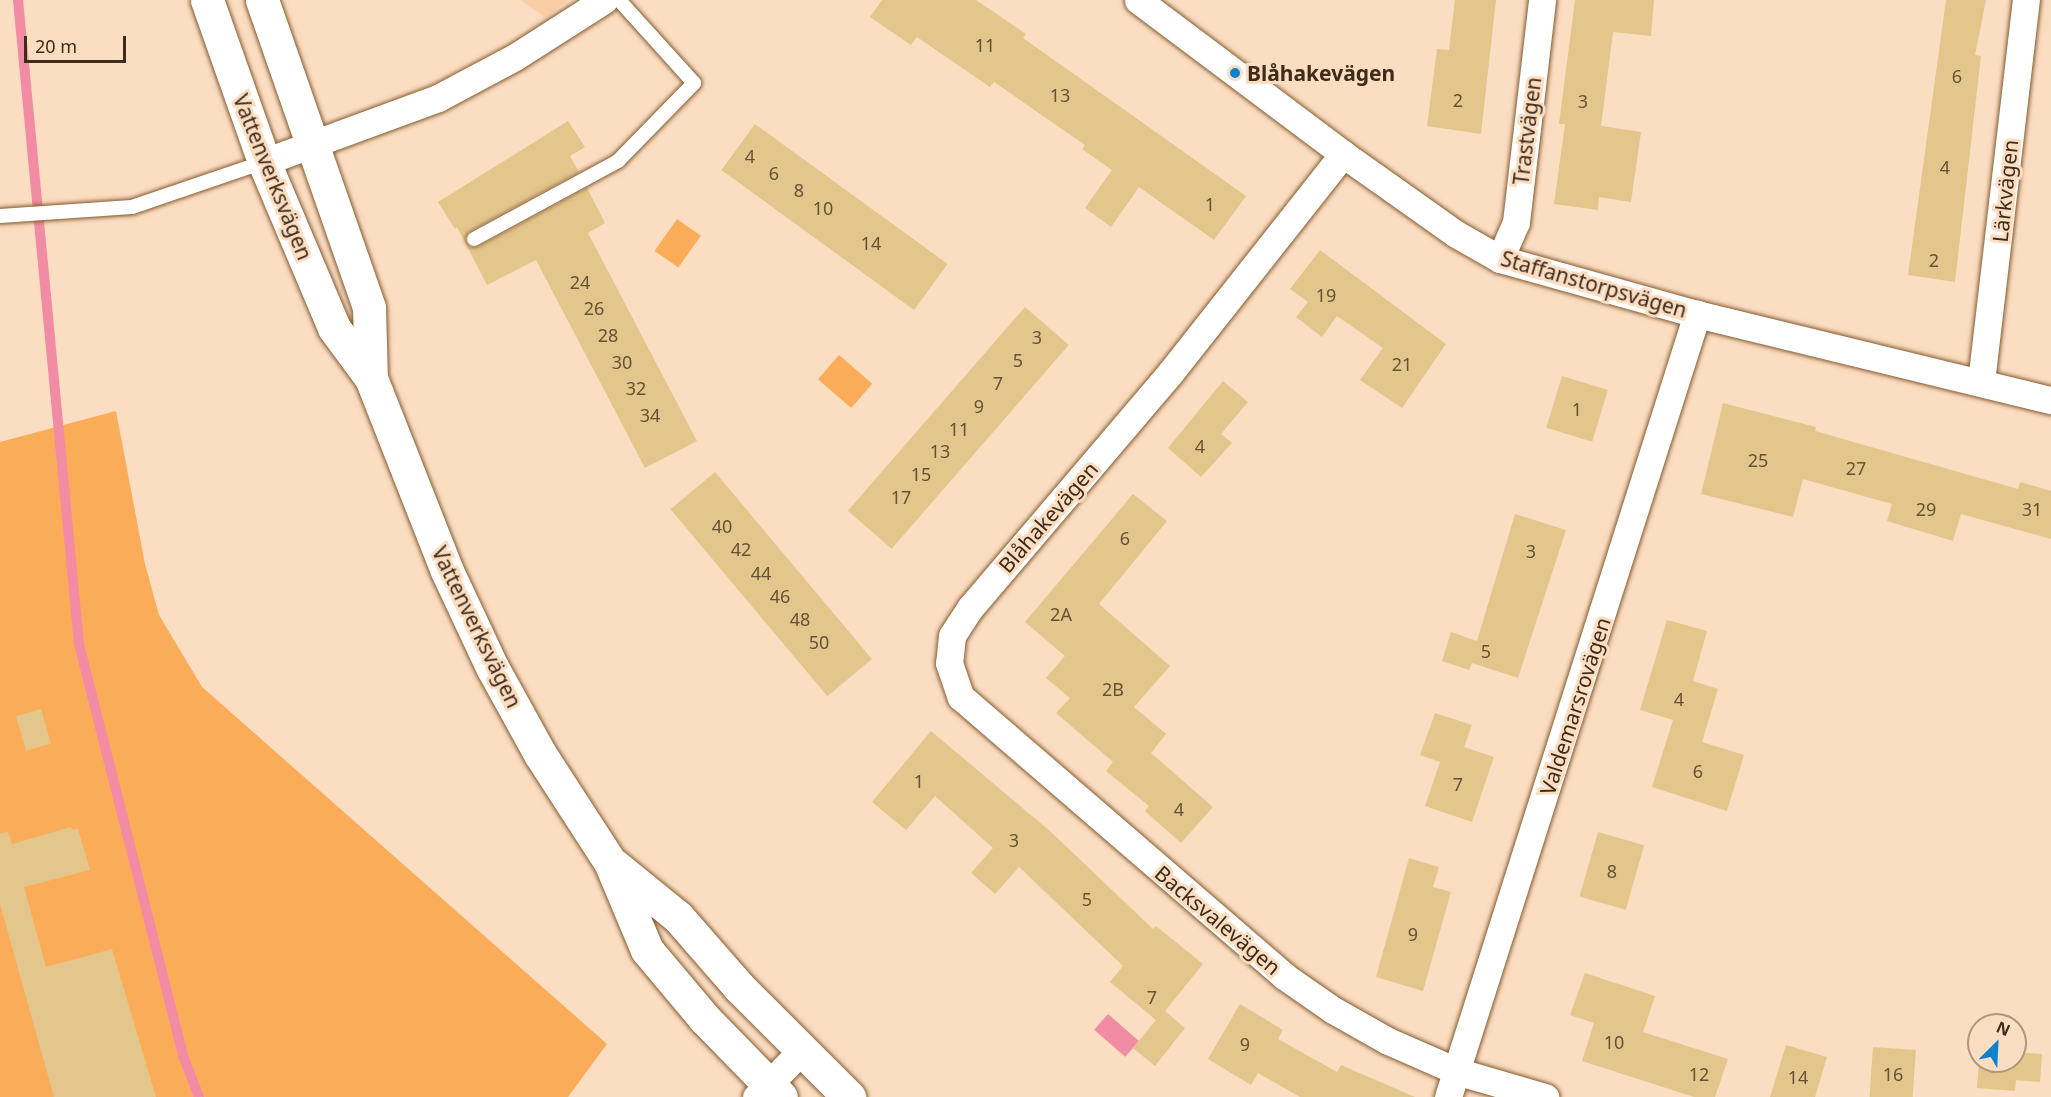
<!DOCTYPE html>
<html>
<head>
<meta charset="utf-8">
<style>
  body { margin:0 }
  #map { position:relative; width:2051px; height:1097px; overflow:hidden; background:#fbddc1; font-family:"Noto Sans",sans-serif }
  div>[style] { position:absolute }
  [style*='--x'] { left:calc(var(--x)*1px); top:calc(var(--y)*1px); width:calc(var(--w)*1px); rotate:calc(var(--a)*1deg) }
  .built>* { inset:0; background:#facea4 }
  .green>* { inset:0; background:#fbac59; transform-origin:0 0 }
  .water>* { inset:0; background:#f28ca4; transform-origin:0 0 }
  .stream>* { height:10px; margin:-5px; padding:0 5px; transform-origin:5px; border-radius:5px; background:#f28ca4 }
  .building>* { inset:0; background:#e2c68c; transform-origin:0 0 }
  .roads { filter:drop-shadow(0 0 2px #845a2d) drop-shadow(0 0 2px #845a2d) }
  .lane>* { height:14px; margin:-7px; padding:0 7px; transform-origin:7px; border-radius:7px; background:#fff }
  .street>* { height:27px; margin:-13.5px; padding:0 13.5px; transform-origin:13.5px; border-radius:13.5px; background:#fff }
  .secondary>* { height:33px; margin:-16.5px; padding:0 16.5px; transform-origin:16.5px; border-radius:16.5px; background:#fff }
  .dots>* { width:16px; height:16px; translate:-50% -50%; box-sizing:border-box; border:3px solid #fbddc1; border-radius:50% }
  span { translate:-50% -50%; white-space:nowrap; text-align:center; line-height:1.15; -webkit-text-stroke:6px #fbddc1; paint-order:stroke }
  .number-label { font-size:18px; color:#675235 }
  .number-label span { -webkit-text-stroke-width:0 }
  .poi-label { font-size:21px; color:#3e2b18; font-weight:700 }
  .left { translate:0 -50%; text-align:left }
  .street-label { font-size:21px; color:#3e2b18 }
  .north { position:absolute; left:1967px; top:1013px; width:60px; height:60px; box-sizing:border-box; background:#fbddc1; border:2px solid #af967d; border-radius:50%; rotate:24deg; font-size:16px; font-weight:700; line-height:24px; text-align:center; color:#3e2b18 }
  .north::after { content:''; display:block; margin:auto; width:21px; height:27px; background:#1082cc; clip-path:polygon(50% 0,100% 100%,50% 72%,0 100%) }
  .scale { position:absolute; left:24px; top:36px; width:102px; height:27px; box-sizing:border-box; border:3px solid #3e2b18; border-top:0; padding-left:8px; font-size:18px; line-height:21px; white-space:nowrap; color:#3e2b18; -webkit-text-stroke:4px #fbddc1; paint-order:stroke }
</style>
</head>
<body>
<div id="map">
  <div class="built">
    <div style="clip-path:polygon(521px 0,568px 0,546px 18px)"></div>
  </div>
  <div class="green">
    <div style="left:677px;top:219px;width:29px;height:39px;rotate:35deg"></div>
    <div style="left:839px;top:355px;width:44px;height:32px;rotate:41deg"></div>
    <div style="clip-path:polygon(116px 411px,145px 564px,159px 615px,202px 687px,607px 1044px,568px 1097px,0 1097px,0 442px)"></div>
  </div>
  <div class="water">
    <div style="left:1108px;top:1014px;width:41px;height:21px;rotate:41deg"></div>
  </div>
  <div class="stream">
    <div style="--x:18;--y:0;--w:647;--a:84.59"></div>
    <div style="--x:79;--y:644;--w:427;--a:75.8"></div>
    <div style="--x:184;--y:1058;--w:42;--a:69"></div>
  </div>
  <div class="building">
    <div style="clip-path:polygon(882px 0,976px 0,1026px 34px,1023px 38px,1246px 196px,1214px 240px,1139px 187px,1111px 227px,1085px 208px,1112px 170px,1082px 149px,1085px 145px,994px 82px,990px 87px,917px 37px,911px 45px,870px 17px)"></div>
    <div style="clip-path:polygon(1455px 0,1496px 0,1481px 134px,1427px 126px,1437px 49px,1449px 50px)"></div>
    <div style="clip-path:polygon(1575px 0,1654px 0,1651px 36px,1613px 32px,1601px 126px,1641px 132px,1631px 202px,1599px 197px,1598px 210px,1554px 204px,1565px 124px,1559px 124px)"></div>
    <div style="clip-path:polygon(1946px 0,1986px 0,1975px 55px,1981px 56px,1955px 282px,1908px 275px)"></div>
    <div style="clip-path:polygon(568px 121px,585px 147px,570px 156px,579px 172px,470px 231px,465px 239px,470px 247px,478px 247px,587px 188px,605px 223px,588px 233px,697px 441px,645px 468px,536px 260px,487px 285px,457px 227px,455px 229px,438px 202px)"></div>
    <div style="left:755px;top:124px;width:238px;height:57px;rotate:36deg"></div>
    <div style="clip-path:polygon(1320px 250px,1446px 344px,1402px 408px,1360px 380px,1383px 348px,1337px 316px,1322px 337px,1296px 317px,1308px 302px,1290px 289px)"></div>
    <div style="left:1025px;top:307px;width:58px;height:270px;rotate:41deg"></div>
    <div style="left:1562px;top:376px;width:48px;height:54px;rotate:17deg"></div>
    <div style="clip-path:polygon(1223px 381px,1248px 402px,1221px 434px,1232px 443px,1201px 477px,1168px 448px)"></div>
    <div style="clip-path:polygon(1723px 403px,1816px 427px,1815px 431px,2018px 489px,2020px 482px,2051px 491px,2051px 539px,1961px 514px,1953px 541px,1887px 521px,1892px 504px,1803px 479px,1793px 517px,1701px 494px)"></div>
    <div style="left:715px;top:472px;width:244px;height:58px;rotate:50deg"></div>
    <div style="clip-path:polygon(1133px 494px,1167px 521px,1099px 604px,1170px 666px,1134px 707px,1166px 734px,1151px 753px,1213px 807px,1181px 843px,1145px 811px,1149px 806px,1106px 771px,1113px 762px,1056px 713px,1070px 698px,1046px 678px,1065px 656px,1025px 622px)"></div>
    <div style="clip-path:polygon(1515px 514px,1566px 530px,1518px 678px,1472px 663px,1469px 670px,1442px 661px,1451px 632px,1477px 641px)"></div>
    <div style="clip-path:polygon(1667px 620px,1707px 631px,1693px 681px,1718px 689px,1702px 742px,1744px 755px,1727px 811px,1652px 787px,1673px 720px,1640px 710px)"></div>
    <div style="left:41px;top:709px;width:36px;height:26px;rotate:74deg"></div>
    <div style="clip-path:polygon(1435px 713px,1472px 725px,1464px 747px,1494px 757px,1472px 822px,1425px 806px,1440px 762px,1420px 755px)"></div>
    <div style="clip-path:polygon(931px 731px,1051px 832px,1153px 929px,1156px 926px,1203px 964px,1165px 1011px,1185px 1028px,1155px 1066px,1133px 1048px,1156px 1020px,1110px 982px,1123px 966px,1019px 867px,995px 894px,971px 873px,993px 848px,935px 796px,906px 830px,872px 802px)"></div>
    <div style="clip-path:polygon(71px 827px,72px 830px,78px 829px,90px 870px,24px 887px,46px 967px,112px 949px,156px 1097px,54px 1097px,0 904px,0 833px,8px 832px,12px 844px)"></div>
    <div style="left:1598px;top:832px;width:48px;height:67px;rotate:16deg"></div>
    <div style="clip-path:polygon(1409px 858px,1439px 867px,1433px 887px,1451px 892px,1423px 991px,1376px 977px)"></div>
    <div style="clip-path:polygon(1585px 973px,1655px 996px,1643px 1032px,1728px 1059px,1715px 1097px,1694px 1097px,1582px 1061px,1594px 1023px,1570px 1015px)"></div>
    <div style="clip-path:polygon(1240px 1004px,1283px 1030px,1278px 1039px,1337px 1072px,1341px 1065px,1415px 1097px,1300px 1097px,1258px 1073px,1251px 1085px,1208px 1059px)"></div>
    <div style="clip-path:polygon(1786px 1045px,1827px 1057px,1815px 1097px,1770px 1097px)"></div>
    <div style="left:1873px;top:1047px;width:43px;height:50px;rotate:4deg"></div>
    <div style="clip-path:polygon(2015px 1052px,2042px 1054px,2040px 1082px,2016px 1080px,2015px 1091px,1977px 1088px,1979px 1061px,2015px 1061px)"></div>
  </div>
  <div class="roads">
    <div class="lane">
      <div style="--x:0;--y:216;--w:132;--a:-3.9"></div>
      <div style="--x:132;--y:207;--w:139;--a:-18.8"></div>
      <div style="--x:474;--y:239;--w:164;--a:-28.4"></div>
      <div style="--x:618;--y:161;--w:109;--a:-45.7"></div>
      <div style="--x:694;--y:83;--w:112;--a:-132.1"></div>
    </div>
    <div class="street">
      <div style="--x:1138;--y:0;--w:256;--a:36.9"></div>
      <div style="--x:1343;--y:154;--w:138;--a:35.3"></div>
      <div style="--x:1456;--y:234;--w:51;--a:29.6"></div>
      <div style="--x:1500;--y:259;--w:205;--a:15.6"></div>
      <div style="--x:1697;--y:314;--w:364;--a:13.7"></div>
      <div style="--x:1343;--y:154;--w:278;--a:128.3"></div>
      <div style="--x:1171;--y:372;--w:310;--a:130.4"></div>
      <div style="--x:970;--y:608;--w:33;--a:123"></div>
      <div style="--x:952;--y:636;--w:27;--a:96"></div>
      <div style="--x:949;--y:663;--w:36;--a:71"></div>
      <div style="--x:961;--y:697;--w:427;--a:40.8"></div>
      <div style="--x:1284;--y:976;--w:60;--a:34.8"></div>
      <div style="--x:1333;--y:1010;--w:63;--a:29.4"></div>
      <div style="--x:1388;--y:1041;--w:77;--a:23.6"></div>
      <div style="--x:1459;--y:1072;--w:90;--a:16.2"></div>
      <div style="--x:264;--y:162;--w:185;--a:-20.2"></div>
      <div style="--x:438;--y:98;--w:87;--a:-28"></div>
      <div style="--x:515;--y:57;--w:106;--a:-32.6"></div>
      <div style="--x:1500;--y:259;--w:40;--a:-66.6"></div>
      <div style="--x:1516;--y:222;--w:224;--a:-83.3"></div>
      <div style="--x:1981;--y:382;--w:385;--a:-83.3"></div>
      <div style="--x:756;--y:1097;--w:66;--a:-45.6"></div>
      <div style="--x:1448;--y:1097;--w:822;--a:-72.36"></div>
    </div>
    <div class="secondary">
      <div style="--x:207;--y:0;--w:172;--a:70.6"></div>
      <div style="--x:264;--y:162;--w:180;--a:67.1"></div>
      <div style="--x:334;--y:328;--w:62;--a:53.5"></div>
      <div style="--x:371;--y:378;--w:207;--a:68.5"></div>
      <div style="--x:447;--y:571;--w:106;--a:64.9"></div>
      <div style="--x:492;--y:667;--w:99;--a:61.1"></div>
      <div style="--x:540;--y:754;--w:129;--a:57.1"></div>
      <div style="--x:610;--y:862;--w:95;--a:67.2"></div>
      <div style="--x:647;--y:950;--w:89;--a:50"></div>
      <div style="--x:704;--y:1018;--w:110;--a:45.7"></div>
      <div style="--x:262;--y:0;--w:326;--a:70.8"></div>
      <div style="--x:369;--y:308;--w:70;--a:88.4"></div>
      <div style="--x:614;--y:865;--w:82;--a:39.1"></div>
      <div style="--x:678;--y:917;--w:93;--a:48.9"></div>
      <div style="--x:739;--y:987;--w:156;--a:45"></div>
    </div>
  </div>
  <div class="dots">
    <div style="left:1235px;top:73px;background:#1082cc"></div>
  </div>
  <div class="number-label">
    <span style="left:985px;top:45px">11</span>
    <span style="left:1957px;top:76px">6</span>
    <span style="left:1060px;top:95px">13</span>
    <span style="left:1458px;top:100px">2</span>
    <span style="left:1583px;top:101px">3</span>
    <span style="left:750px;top:156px">4</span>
    <span style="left:1945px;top:167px">4</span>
    <span style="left:774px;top:173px">6</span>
    <span style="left:799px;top:190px">8</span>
    <span style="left:1210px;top:204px">1</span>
    <span style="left:823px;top:208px">10</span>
    <span style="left:871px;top:243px">14</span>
    <span style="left:1934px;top:260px">2</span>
    <span style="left:580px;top:282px">24</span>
    <span style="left:1326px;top:295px">19</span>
    <span style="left:594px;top:308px">26</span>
    <span style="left:608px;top:335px">28</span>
    <span style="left:1037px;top:337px">3</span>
    <span style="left:1018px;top:360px">5</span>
    <span style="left:622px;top:362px">30</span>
    <span style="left:1402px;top:364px">21</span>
    <span style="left:998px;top:383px">7</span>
    <span style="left:636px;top:388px">32</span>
    <span style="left:979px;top:406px">9</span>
    <span style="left:1577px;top:409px">1</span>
    <span style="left:650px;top:415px">34</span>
    <span style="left:959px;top:429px">11</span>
    <span style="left:1200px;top:446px">4</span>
    <span style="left:940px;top:451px">13</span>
    <span style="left:1758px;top:460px">25</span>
    <span style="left:1856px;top:468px">27</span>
    <span style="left:921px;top:474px">15</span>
    <span style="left:901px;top:497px">17</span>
    <span style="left:1926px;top:509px">29</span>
    <span style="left:2032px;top:509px">31</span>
    <span style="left:722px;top:526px">40</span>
    <span style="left:1125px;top:538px">6</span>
    <span style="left:741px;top:549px">42</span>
    <span style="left:1531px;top:551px">3</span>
    <span style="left:761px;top:573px">44</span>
    <span style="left:780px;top:596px">46</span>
    <span style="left:1061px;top:614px">2A</span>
    <span style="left:800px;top:619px">48</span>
    <span style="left:819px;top:642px">50</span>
    <span style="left:1486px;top:651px">5</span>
    <span style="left:1113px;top:689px">2B</span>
    <span style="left:1679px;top:699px">4</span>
    <span style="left:1698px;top:771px">6</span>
    <span style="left:919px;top:781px">1</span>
    <span style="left:1458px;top:784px">7</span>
    <span style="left:1179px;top:809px">4</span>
    <span style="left:1014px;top:840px">3</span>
    <span style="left:1612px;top:871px">8</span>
    <span style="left:1087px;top:899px">5</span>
    <span style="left:1413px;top:934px">9</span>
    <span style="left:1152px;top:997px">7</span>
    <span style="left:1614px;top:1042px">10</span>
    <span style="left:1245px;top:1044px">9</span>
    <span style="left:1699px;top:1074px">12</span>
    <span style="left:1893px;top:1074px">16</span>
    <span style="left:1798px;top:1077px">14</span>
  </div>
  <div class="poi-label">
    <span class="left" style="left:1247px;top:73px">Blåhakevägen</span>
  </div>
  <div class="street-label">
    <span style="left:1527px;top:131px;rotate:-83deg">Trastvägen</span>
    <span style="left:273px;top:177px;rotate:68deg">Vattenverksvägen</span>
    <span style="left:2005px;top:191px;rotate:-84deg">Lärkvägen</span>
    <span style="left:1594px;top:284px;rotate:16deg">Staffanstorpsvägen</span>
    <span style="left:1048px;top:517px;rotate:-49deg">Blåhakevägen</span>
    <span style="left:477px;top:627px;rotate:64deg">Vattenverksvägen</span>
    <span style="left:1575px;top:706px;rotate:-72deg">Valdemarsrovägen</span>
    <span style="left:1218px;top:920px;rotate:40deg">Backsvalevägen</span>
  </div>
  <div class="north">N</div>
  <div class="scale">20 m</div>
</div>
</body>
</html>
